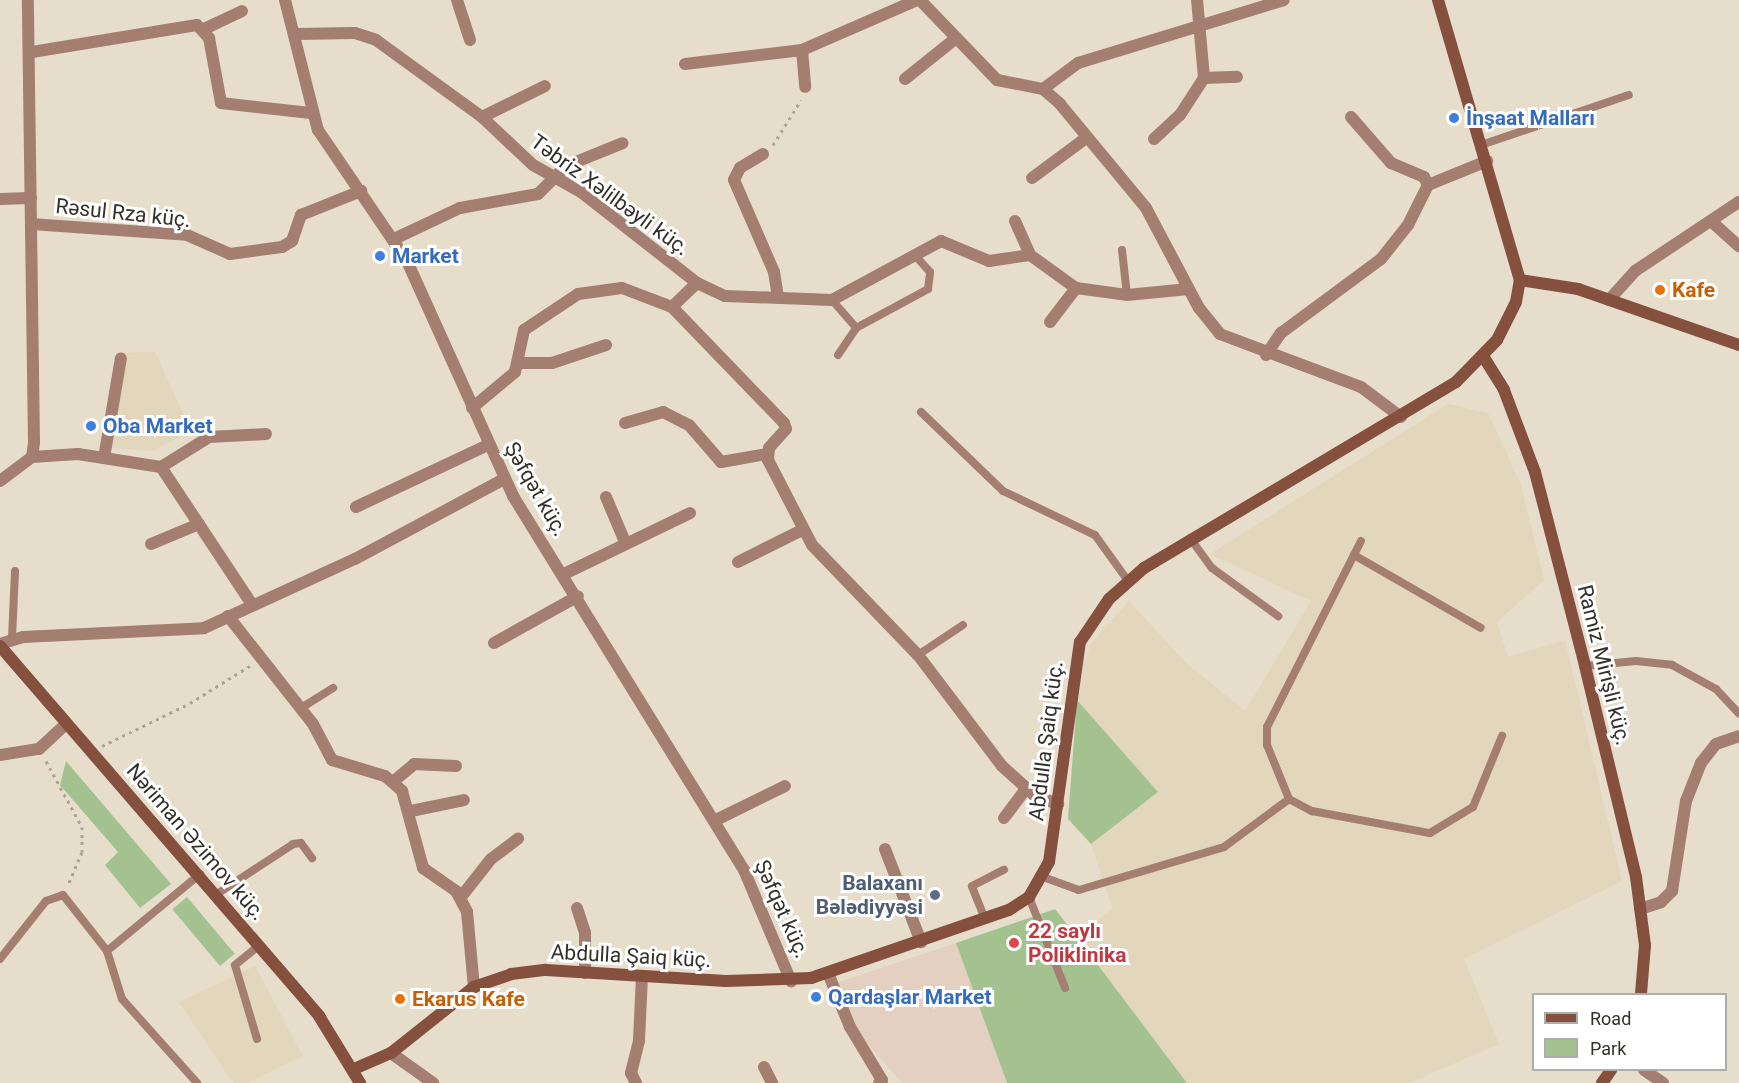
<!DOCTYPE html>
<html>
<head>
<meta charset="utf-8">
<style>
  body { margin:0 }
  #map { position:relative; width:1739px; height:1083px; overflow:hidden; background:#e6ddcb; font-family:Roboto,sans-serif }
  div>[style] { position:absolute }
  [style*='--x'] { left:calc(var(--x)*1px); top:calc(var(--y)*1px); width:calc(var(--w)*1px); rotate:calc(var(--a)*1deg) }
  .built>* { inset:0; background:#e2d6bc }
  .education>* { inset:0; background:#e4d0c1 }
  .green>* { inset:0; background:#a3c28f; transform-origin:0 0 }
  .path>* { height:3px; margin-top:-1.5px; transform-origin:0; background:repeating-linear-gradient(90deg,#aca597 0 3px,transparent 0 7.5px) }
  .lane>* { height:8px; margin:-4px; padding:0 4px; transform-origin:4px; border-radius:4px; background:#a57e72 }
  .street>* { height:12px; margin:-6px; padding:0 6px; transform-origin:6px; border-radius:6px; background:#a57e72 }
  .secondary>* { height:12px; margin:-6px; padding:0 6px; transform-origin:6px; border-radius:6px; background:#86503e }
  .dots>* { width:16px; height:16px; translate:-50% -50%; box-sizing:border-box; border:3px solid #fff; border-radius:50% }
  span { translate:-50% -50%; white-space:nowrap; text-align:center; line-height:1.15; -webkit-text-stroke:6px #fff; paint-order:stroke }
  .shop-label { font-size:21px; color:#366cbe; font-weight:700 }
  .left { translate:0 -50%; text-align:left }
  .street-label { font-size:21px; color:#34312a }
  .food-label { font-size:21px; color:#c56008; font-weight:700 }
  .service-label { font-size:21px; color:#4e5e75; font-weight:700 }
  .right { translate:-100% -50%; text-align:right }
  .health-label { font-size:21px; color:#be3a42; font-weight:700 }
  .legend { position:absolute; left:1532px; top:993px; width:195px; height:78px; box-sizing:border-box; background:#fff; border:2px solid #aeadaa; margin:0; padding:8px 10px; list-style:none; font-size:18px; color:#34312a }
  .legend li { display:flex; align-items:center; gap:12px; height:30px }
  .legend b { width:30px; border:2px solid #aeadaa }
</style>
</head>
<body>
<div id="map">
  <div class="built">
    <div style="clip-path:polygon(155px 352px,191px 431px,153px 451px,112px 448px,122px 353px)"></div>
    <div style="clip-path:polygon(1448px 404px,1488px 413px,1521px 485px,1544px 580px,1497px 622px,1508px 657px,1565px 640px,1622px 881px,1464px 959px,1499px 1044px,1409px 1083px,1187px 1083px,1076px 936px,1113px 909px,1091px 844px,1158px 792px,1077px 700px,1082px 666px,1091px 644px,1129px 601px,1186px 663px,1245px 711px,1311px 601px,1210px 554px)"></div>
    <div style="clip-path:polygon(255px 966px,303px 1056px,248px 1083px,233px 1083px,179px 1002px)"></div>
  </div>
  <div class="education">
    <div style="clip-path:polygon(956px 943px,1007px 1083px,902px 1083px,857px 1032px,839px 982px)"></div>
  </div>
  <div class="green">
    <div style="clip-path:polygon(1077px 700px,1158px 792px,1091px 844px,1068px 819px)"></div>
    <div style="clip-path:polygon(66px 761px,171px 884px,140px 908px,105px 865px,118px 852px,60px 785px)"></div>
    <div style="left:187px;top:897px;width:74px;height:19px;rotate:50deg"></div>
    <div style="clip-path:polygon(1055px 909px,1076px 936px,1187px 1083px,1007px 1083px,956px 943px)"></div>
  </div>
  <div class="path">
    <div style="--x:773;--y:145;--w:53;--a:-58.1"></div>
    <div style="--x:102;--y:746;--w:98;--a:-26"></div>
    <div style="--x:190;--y:703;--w:72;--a:-31.9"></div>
    <div style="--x:46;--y:761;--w:75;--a:61.4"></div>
    <div style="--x:82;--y:827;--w:25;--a:90"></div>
    <div style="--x:82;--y:852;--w:36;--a:113"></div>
  </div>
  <div class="lane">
    <div style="--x:1481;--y:145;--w:156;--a:-18.7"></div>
    <div style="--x:1122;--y:250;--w:45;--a:83.7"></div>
    <div style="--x:832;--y:300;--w:37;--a:49"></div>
    <div style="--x:838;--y:355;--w:32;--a:-56"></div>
    <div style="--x:856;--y:328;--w:82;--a:-28.4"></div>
    <div style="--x:928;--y:289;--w:17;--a:-83"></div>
    <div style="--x:930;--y:272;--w:24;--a:-132"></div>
    <div style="--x:921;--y:412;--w:114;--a:43.9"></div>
    <div style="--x:1003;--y:491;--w:102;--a:25.6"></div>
    <div style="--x:1095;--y:535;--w:57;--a:54.3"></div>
    <div style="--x:1190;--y:538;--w:37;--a:54"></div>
    <div style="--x:1212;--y:568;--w:82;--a:36"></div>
    <div style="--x:1361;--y:541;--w:208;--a:116.8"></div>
    <div style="--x:1267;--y:727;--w:18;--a:90"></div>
    <div style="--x:1267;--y:745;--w:58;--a:67.8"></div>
    <div style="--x:1289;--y:799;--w:26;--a:28"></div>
    <div style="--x:1312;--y:811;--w:120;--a:10.6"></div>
    <div style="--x:1430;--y:833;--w:50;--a:-31.2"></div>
    <div style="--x:1473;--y:807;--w:77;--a:-67.8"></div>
    <div style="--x:1354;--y:555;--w:146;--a:29.9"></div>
    <div style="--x:12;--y:638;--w:67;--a:-87.4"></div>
    <div style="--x:918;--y:655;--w:54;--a:-33.7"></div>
    <div style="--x:1585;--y:666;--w:51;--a:-5.6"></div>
    <div style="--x:1636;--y:661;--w:36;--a:6"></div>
    <div style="--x:1672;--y:665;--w:50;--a:28.6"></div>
    <div style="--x:1716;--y:689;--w:34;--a:47"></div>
    <div style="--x:301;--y:708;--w:38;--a:-32"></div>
    <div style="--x:1043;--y:877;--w:38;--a:20"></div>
    <div style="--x:1079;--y:890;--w:151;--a:-16.5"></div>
    <div style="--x:1224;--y:847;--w:81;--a:-36.4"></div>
    <div style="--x:217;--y:894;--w:91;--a:-33.3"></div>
    <div style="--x:293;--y:844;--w:8;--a:-7"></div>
    <div style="--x:301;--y:843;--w:19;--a:54"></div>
    <div style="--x:1029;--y:897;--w:98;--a:68.4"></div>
    <div style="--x:985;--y:919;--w:35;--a:-112"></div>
    <div style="--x:972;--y:886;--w:36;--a:-27"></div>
    <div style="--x:107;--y:951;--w:121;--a:-39.6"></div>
    <div style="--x:0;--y:959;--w:74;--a:-51.6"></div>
    <div style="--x:46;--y:901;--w:18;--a:-19"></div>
    <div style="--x:63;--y:895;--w:71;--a:51.8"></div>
    <div style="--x:107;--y:951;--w:50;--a:72.6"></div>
    <div style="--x:122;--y:999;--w:113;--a:48.2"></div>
    <div style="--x:257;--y:1039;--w:77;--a:-106.6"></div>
    <div style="--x:235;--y:965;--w:32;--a:-39"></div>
  </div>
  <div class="street">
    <div style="--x:285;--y:0;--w:134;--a:75.8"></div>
    <div style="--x:318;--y:130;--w:158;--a:55.8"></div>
    <div style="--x:407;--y:261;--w:258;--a:65.7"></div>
    <div style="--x:513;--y:496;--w:440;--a:58.3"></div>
    <div style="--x:744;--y:870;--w:121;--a:67.1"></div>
    <div style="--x:457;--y:0;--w:42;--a:72"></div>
    <div style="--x:920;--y:0;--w:111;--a:46.1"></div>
    <div style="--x:997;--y:80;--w:47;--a:11.1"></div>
    <div style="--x:1043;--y:89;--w:23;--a:41"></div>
    <div style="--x:1060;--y:104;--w:135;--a:50.4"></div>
    <div style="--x:1146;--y:208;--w:113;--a:62.1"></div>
    <div style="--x:1199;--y:308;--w:33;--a:51"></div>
    <div style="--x:1220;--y:334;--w:151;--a:20.6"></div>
    <div style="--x:1361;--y:387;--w:50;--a:36.9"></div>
    <div style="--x:204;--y:29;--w:42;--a:-25.3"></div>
    <div style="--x:295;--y:34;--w:60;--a:-1"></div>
    <div style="--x:355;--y:33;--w:22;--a:18"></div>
    <div style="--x:376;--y:40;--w:131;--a:36"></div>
    <div style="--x:482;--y:117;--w:70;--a:43.3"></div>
    <div style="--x:533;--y:165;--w:55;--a:29.4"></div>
    <div style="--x:581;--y:192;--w:147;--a:38.1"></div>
    <div style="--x:697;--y:283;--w:31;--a:25"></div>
    <div style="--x:725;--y:296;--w:107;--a:2.1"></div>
    <div style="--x:832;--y:300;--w:124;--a:-28.4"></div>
    <div style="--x:941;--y:241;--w:52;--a:22.6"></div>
    <div style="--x:989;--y:261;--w:41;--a:-8.3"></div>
    <div style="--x:1030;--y:255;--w:57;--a:35.7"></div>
    <div style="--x:1076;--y:288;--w:51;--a:7.8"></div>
    <div style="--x:1127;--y:295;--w:62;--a:-5.5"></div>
    <div style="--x:802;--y:50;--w:37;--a:85"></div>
    <div style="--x:32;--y:52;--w:167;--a:-9.3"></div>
    <div style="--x:197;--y:25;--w:18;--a:47"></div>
    <div style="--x:209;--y:38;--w:66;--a:79.5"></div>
    <div style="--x:221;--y:103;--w:90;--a:6.4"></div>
    <div style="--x:685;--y:64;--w:118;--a:-6.8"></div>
    <div style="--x:802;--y:50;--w:125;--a:-23.5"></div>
    <div style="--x:1204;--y:78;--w:33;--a:-2"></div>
    <div style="--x:905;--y:79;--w:64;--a:-38.7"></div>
    <div style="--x:1043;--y:89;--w:44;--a:-36.6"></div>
    <div style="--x:1078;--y:63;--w:215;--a:-17"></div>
    <div style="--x:482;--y:117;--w:70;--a:-26.2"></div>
    <div style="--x:1351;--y:117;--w:61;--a:49"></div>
    <div style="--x:1391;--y:163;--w:36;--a:23"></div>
    <div style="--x:1424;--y:177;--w:9;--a:63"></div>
    <div style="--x:1154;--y:139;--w:35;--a:-43"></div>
    <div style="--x:1180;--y:115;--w:44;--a:-57"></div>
    <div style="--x:1204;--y:78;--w:78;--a:-95.1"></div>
    <div style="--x:763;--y:154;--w:27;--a:149"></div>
    <div style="--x:740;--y:168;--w:13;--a:117"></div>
    <div style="--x:734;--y:180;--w:100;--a:66.5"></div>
    <div style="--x:774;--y:272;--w:26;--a:81"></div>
    <div style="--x:1032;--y:178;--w:67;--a:-36.5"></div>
    <div style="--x:0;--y:199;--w:31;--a:-2"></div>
    <div style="--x:1015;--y:221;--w:37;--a:66"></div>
    <div style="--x:1711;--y:221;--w:38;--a:42"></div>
    <div style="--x:31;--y:224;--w:156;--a:4"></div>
    <div style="--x:187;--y:235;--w:47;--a:23.8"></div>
    <div style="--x:230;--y:254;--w:52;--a:-7.7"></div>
    <div style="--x:282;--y:247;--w:12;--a:-31"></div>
    <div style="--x:292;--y:241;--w:28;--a:-71"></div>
    <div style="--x:301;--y:215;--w:65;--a:-21.8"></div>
    <div style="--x:394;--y:239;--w:73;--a:-25.2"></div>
    <div style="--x:460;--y:208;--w:79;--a:-10.2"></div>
    <div style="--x:538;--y:194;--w:40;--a:-45"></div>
    <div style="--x:566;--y:166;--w:61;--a:-22"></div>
    <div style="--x:1609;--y:300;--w:39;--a:-48"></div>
    <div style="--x:1635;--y:271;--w:125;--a:-33.6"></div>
    <div style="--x:672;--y:307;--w:35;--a:-44"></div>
    <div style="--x:1050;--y:322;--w:43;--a:-52.6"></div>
    <div style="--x:1266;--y:355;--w:27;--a:-56"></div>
    <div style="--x:1281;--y:333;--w:124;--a:-36.5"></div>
    <div style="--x:1381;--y:259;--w:43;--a:-51.5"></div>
    <div style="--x:1408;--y:225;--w:45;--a:-63.4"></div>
    <div style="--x:1428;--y:185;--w:64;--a:-22.1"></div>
    <div style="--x:518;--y:363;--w:34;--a:0"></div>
    <div style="--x:552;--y:363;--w:57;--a:-18.4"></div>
    <div style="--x:472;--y:408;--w:56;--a:-39.9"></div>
    <div style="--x:515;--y:372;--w:43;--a:-77.9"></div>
    <div style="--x:524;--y:330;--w:65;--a:-33.7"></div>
    <div style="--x:578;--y:294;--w:44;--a:-7.8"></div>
    <div style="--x:622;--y:288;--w:53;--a:20.8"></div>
    <div style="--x:672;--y:307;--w:161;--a:46"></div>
    <div style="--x:784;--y:423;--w:6;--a:72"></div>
    <div style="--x:786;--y:429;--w:25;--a:132"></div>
    <div style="--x:769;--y:448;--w:12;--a:95"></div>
    <div style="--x:768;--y:460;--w:96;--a:62.6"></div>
    <div style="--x:812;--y:545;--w:153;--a:46.1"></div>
    <div style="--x:918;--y:655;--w:139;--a:52.9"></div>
    <div style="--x:1002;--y:766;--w:43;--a:42.2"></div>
    <div style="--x:1034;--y:795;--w:26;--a:21"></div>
    <div style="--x:625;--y:423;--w:40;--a:-16"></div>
    <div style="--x:663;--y:412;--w:29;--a:27"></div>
    <div style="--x:689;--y:425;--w:49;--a:49.1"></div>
    <div style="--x:721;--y:462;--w:47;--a:-9.9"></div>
    <div style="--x:32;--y:457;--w:46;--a:-3.7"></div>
    <div style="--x:78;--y:454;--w:84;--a:8.9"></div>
    <div style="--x:161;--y:467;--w:163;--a:56.5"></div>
    <div style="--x:104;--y:458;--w:101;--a:-80.4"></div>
    <div style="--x:161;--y:467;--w:57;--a:-32"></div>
    <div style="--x:209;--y:437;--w:57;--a:-3"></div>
    <div style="--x:0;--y:481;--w:40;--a:-37"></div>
    <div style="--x:32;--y:457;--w:15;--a:-82"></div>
    <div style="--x:34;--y:442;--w:442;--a:-90.8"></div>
    <div style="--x:606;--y:497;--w:49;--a:67.1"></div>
    <div style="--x:356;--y:507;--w:146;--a:-25.2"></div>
    <div style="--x:151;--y:544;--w:52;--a:-22.6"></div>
    <div style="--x:738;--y:562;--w:72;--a:-26.6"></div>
    <div style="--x:564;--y:574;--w:140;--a:-25.8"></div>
    <div style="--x:228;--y:616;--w:137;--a:51.8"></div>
    <div style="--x:313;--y:724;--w:41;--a:62.2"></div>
    <div style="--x:332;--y:760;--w:55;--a:16.8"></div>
    <div style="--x:385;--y:776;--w:23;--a:41"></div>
    <div style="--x:402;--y:791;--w:80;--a:74.7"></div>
    <div style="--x:423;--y:868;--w:40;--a:34.9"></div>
    <div style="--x:456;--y:891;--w:24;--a:62"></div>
    <div style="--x:467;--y:912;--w:75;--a:84.7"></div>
    <div style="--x:494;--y:643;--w:96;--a:-29.2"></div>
    <div style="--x:0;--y:644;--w:24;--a:-17"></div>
    <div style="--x:23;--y:637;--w:181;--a:-2.8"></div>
    <div style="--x:204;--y:628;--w:166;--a:-24.6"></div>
    <div style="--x:355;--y:559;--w:169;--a:-28.2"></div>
    <div style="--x:0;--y:755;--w:39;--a:-9"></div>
    <div style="--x:39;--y:749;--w:37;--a:-43"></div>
    <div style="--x:394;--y:781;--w:26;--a:-40"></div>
    <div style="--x:414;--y:764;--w:42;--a:2.7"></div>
    <div style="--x:411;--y:811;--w:54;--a:-11.7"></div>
    <div style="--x:1004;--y:818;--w:36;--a:-53"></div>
    <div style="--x:714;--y:821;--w:79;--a:-26.2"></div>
    <div style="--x:885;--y:849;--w:100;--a:68.8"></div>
    <div style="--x:461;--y:897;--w:48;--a:-51.7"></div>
    <div style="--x:491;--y:859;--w:34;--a:-37"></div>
    <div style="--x:577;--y:908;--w:25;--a:72"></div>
    <div style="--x:585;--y:932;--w:41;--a:90"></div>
    <div style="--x:1640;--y:909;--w:22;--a:-18"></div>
    <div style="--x:1661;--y:902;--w:16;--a:-45"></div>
    <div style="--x:1672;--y:891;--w:91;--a:-81.2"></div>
    <div style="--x:1686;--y:801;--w:41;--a:-68.5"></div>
    <div style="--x:1701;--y:763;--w:24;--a:-52"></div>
    <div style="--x:1716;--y:744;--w:24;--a:-19"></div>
    <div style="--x:828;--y:973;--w:58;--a:67.8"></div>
    <div style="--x:850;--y:1027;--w:62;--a:58.9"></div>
    <div style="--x:882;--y:1080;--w:4;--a:135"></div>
    <div style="--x:391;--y:1053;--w:52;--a:35.5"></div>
    <div style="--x:764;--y:1067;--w:18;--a:63"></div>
    <div style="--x:1644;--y:1070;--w:23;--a:34"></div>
    <div style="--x:636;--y:1083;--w:11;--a:-117"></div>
    <div style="--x:631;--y:1073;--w:34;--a:-76"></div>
    <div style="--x:639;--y:1040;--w:64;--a:-87.3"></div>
  </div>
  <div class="secondary">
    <div style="--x:1438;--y:0;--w:292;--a:73.7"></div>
    <div style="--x:1483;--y:356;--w:40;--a:58"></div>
    <div style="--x:1504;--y:390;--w:88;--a:69.3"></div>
    <div style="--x:1535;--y:472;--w:200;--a:75.5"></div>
    <div style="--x:1585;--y:666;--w:217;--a:76.4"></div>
    <div style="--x:1636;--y:877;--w:69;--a:82.5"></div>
    <div style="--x:1645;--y:945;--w:49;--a:94.7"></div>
    <div style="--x:0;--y:646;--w:489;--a:49.2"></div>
    <div style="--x:319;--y:1016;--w:79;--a:58.5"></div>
    <div style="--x:354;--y:1069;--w:40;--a:-23.4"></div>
    <div style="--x:391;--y:1053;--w:106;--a:-38.5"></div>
    <div style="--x:474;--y:987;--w:39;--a:-19"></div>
    <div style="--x:511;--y:974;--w:35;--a:-7"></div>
    <div style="--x:546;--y:970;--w:180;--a:3.5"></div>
    <div style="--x:726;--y:981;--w:85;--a:-2"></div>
    <div style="--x:811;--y:978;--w:209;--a:-19"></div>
    <div style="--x:1009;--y:910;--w:24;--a:-33"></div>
    <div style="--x:1029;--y:897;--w:40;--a:-60.3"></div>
    <div style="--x:1049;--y:862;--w:222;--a:-82"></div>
    <div style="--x:1080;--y:642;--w:52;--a:-56"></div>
    <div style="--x:1109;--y:599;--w:47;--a:-41.5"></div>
    <div style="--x:1144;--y:568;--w:363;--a:-30.8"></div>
    <div style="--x:1456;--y:382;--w:59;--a:-45.7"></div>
    <div style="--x:1497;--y:340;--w:42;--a:-63.4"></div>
    <div style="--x:1516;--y:302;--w:22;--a:-80"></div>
    <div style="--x:1520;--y:280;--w:59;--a:8.8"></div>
    <div style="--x:1578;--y:289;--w:170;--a:19.2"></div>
    <div style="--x:1602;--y:1083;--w:16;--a:-55"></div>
  </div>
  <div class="dots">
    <div style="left:1454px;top:118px;background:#3f7fe0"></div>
    <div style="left:380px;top:256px;background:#3f7fe0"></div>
    <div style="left:1660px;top:290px;background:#e8710a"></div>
    <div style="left:91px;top:426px;background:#3f7fe0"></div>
    <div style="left:935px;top:895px;background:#5c6f8a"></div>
    <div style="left:1014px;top:943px;background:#e0444e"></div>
    <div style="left:816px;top:997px;background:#3f7fe0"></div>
    <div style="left:400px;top:999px;background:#e8710a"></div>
  </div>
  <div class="shop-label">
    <span class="left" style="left:1466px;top:118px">İnşaat Malları</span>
    <span class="left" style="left:392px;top:256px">Market</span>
    <span class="left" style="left:103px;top:426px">Oba Market</span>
    <span class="left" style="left:828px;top:997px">Qardaşlar Market</span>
  </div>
  <div class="street-label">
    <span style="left:610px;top:195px;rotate:36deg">Təbriz Xəlilbəyli küç.</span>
    <span style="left:123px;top:213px;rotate:6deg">Rəsul Rza küç.</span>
    <span style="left:536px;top:489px;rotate:60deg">Şəfqət küç.</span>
    <span style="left:1604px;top:665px;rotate:76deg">Ramiz Mirişli küç.</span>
    <span style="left:1046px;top:741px;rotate:-83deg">Abdulla Şaiq küç.</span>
    <span style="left:196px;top:842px;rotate:49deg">Nəriman Əzimov küç.</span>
    <span style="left:782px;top:909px;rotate:66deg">Şəfqət küç.</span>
    <span style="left:631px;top:956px;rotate:3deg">Abdulla Şaiq küç.</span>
  </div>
  <div class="food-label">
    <span class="left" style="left:1672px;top:290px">Kafe</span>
    <span class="left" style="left:412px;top:999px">Ekarus Kafe</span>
  </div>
  <div class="service-label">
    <span class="right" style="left:923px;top:895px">Balaxanı<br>Bələdiyyəsi</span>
  </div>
  <div class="health-label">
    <span class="left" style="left:1028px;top:943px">22 saylı<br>Poliklinika</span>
  </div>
  <ul class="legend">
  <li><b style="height:8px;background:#86503e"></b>Road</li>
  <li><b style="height:16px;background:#a3c28f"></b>Park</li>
  </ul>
</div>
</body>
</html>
